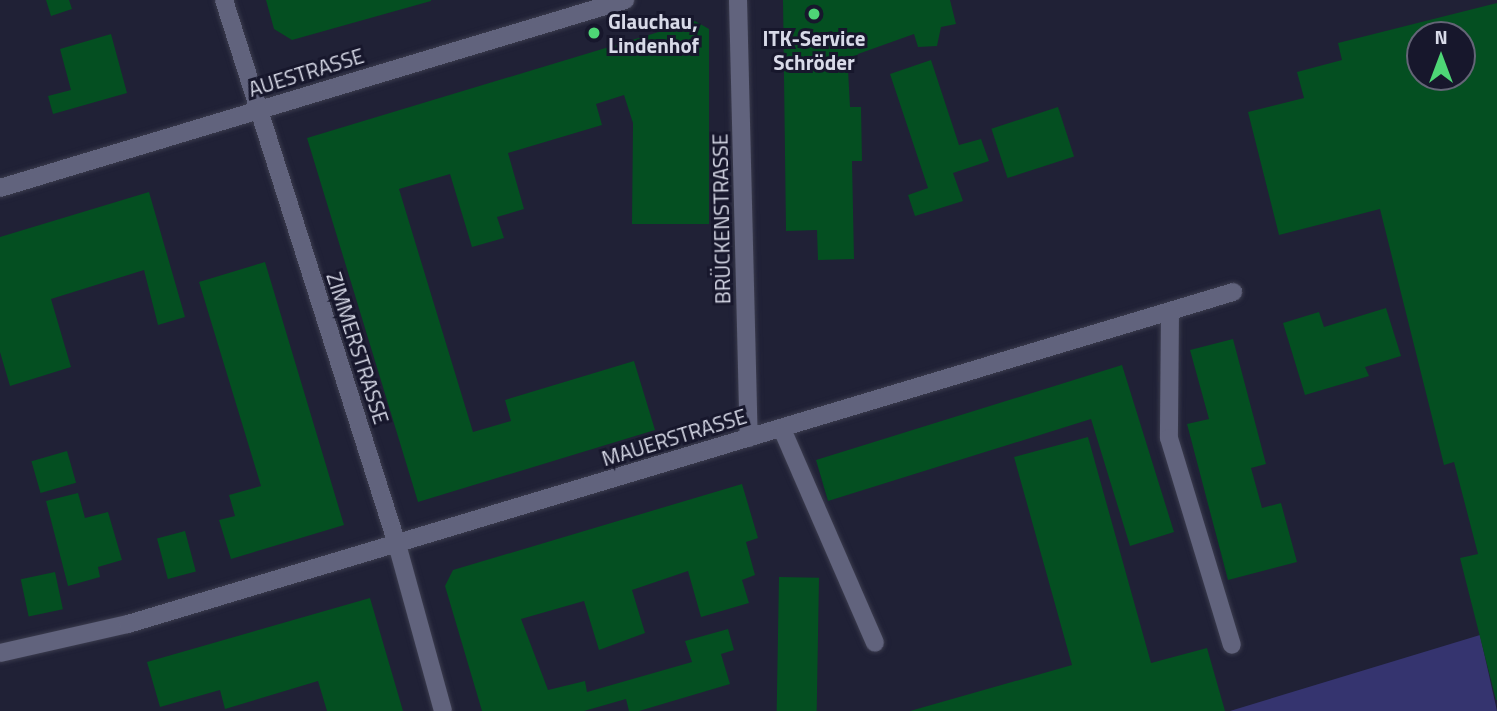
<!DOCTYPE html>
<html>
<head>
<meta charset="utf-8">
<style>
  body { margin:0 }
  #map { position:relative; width:1497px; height:711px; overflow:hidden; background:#202136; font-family:"Titillium Web",sans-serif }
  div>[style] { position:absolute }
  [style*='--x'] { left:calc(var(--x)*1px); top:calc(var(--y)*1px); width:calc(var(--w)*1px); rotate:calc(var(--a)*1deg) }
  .green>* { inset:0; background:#35346f }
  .building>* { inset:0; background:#044f21; transform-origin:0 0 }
  .roads { filter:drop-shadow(0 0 2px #3b3c4e) drop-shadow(0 0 2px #3b3c4e) }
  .service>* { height:18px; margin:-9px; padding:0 9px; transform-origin:9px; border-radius:9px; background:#61637d }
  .minor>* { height:18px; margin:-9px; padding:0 9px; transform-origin:9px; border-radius:9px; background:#61637d }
  .tertiary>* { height:18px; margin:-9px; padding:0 9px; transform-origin:9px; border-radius:9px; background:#61637d }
  .dots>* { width:19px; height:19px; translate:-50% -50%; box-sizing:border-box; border:4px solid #17172c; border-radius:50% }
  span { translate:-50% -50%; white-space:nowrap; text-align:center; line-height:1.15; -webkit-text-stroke:6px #17172c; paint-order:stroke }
  .poi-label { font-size:21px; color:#d8dae8; font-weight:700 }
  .left { translate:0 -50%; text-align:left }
  .street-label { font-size:21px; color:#d8dae8 }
  .north { position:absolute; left:1406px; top:21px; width:70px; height:70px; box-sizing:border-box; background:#17172c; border:2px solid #646577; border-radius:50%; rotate:0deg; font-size:19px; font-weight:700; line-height:28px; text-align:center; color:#d8dae8 }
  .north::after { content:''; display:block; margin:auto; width:24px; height:32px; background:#4ed676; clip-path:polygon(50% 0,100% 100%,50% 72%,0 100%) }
</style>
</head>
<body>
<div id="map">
  <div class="green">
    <div style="clip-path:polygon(1480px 635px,1497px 711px,1230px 711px)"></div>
  </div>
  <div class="building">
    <div style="clip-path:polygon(46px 0,69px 0,72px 9px,51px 16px)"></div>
    <div style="clip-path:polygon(266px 0,431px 0,431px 1px,292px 40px,274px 29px)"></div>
    <div style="clip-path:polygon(783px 0,950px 0,956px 24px,941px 27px,937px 46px,918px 47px,914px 34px,858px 54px,848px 69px,850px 107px,861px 107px,862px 161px,852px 161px,854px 259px,818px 260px,817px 230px,786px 231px)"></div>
    <div style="clip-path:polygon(evenodd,1497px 3px,1497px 700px,1496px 700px,1460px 558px,1478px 554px,1454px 462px,1444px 465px,1380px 209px,1279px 235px,1248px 112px,1304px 98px,1297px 72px,1342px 60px,1338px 43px,1497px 3px,1420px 35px,1462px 35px,1462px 77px,1420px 77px,1420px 35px)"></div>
    <div style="clip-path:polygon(695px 21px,709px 29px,709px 224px,632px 224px,633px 123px,624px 95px,596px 104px,602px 125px,508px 153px,524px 209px,497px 217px,504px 238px,472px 247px,450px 174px,399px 189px,473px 432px,511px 421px,505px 400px,634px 361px,655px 430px,418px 502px,307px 138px)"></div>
    <div style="clip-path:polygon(111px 34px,127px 93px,53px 114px,48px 96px,71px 90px,60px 49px)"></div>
    <div style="clip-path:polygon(931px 60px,959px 145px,981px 139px,989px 161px,953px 173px,963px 201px,915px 216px,908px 195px,928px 188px,890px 74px)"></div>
    <div style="left:1058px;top:107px;width:52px;height:70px;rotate:72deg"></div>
    <div style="clip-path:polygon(149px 192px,185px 317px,158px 325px,144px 270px,51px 299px,71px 367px,10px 386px,0 352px,0 237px)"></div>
    <div style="clip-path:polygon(265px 262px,344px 525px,231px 559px,219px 520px,235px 516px,229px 495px,261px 486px,199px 282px)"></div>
    <div style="clip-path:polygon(1386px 308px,1401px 356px,1365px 367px,1369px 376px,1305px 395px,1283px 323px,1319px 312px,1324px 327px)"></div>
    <div style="clip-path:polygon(1233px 339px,1266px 464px,1251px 468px,1262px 508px,1281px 503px,1297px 562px,1228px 580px,1187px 424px,1209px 419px,1190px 350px)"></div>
    <div style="clip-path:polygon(1122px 365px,1174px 532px,1130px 546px,1091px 419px,828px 501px,816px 460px)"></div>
    <div style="clip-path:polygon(1088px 437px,1151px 663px,1207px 648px,1225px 711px,910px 711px,1072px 665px,1014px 457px)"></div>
    <div style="left:67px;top:451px;width:33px;height:37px;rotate:74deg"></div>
    <div style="clip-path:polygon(742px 484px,758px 538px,746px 542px,755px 575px,742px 580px,749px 603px,701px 617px,688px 571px,632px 590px,645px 633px,599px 650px,584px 601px,521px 619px,548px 690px,585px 681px,587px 692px,692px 662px,685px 641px,728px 629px,734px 650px,721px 654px,730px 684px,639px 711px,629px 711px,626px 699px,584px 711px,482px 711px,445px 586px,453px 570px)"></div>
    <div style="clip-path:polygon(78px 493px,85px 518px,108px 512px,122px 560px,98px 567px,100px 577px,68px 586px,46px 501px)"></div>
    <div style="left:185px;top:531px;width:42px;height:29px;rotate:75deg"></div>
    <div style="left:55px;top:572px;width:38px;height:35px;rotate:78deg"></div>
    <div style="left:779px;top:577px;width:40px;height:134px;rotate:1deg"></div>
    <div style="clip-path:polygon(370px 598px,403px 711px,327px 711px,318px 681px,225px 709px,220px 690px,160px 707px,147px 662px)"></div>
  </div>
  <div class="roads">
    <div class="service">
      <div style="--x:1170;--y:312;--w:126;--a:90.5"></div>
      <div style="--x:1169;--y:438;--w:216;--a:73.1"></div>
      <div style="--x:782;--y:429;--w:233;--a:66.5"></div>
      <div style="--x:0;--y:653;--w:131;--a:-12.8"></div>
    </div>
    <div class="minor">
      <div style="--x:224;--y:0;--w:571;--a:72.36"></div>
      <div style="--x:397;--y:544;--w:173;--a:74.6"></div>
      <div style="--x:738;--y:0;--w:438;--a:88.6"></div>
      <div style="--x:128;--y:624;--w:1154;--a:-16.72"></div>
    </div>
    <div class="tertiary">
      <div style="--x:0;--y:188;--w:653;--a:-16.74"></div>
    </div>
  </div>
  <div class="dots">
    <div style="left:814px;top:14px;background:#4ed676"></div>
    <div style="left:594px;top:33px;background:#4ed676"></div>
  </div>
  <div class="poi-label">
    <span class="left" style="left:608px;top:33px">Glauchau,<br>Lindenhof</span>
    <span style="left:814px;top:50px">ITK-Service<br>Schröder</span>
  </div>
  <div class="street-label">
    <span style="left:306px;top:72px;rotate:-17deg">AUESTRASSE</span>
    <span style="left:721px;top:219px;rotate:-91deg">BRÜCKENSTRASSE</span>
    <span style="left:358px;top:348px;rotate:72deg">ZIMMERSTRASSE</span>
    <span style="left:674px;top:437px;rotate:-17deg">MAUERSTRASSE</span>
  </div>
  <div class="north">N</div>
</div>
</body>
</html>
